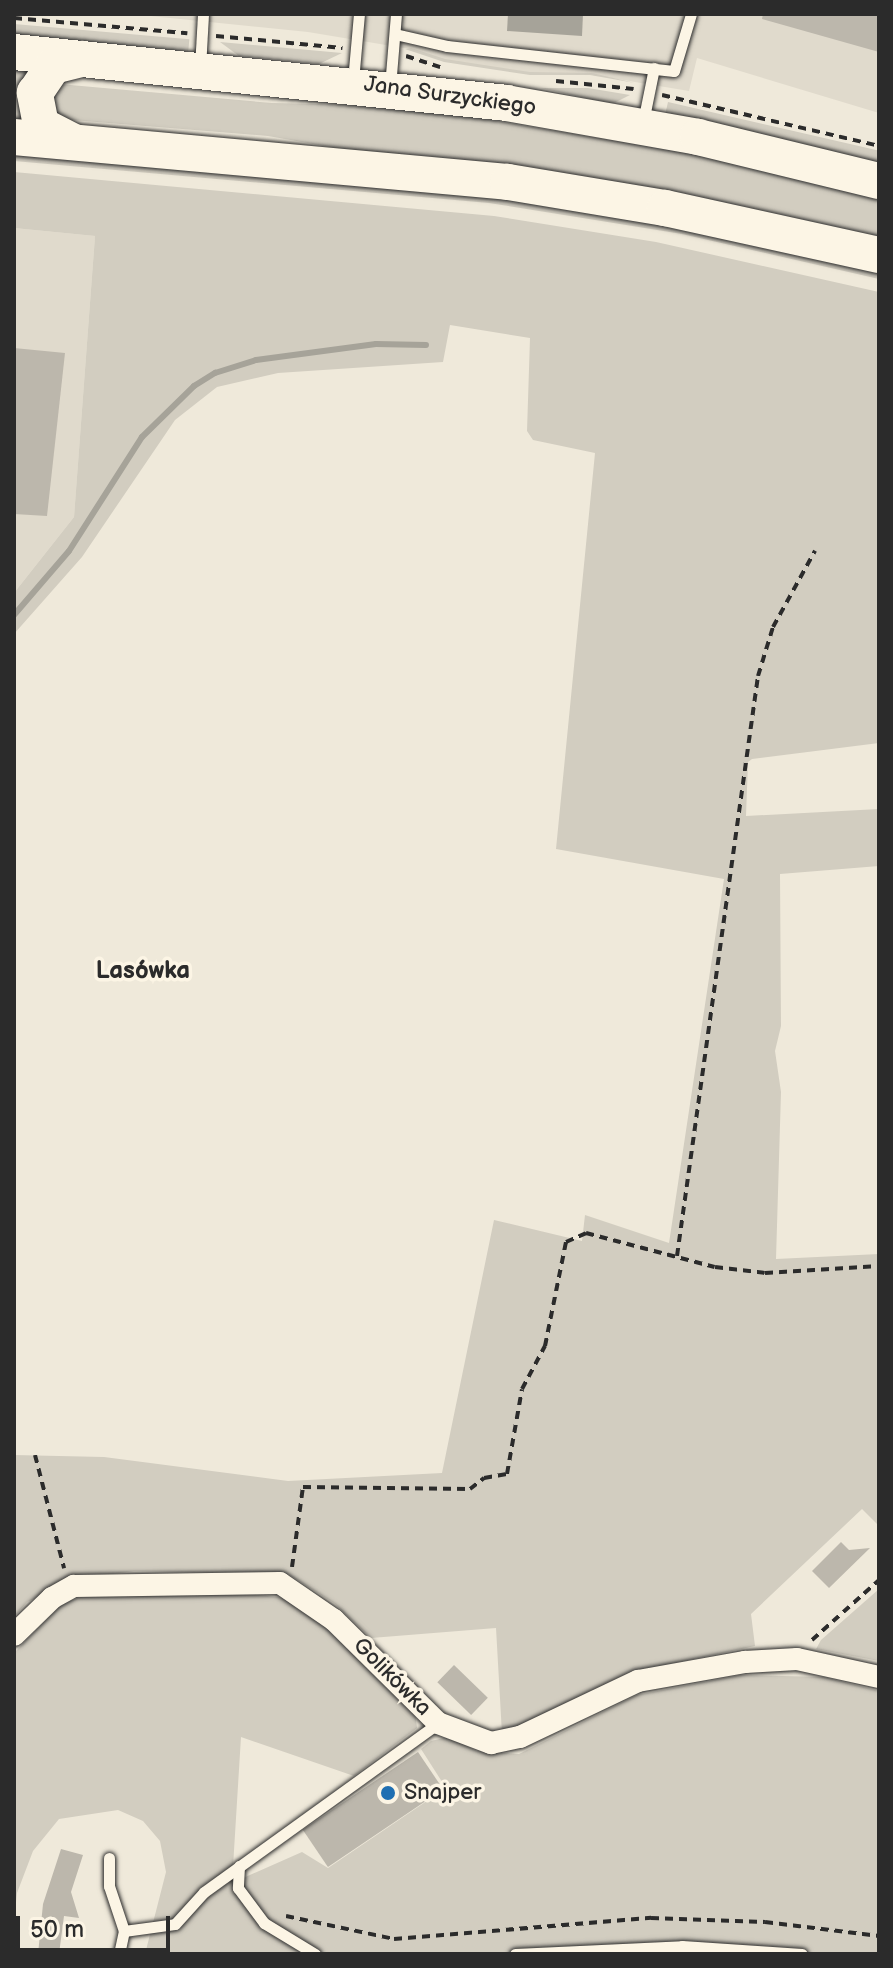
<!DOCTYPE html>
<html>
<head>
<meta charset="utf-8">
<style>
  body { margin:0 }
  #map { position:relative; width:893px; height:1968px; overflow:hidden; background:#efe9da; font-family:"Balsamiq Sans",sans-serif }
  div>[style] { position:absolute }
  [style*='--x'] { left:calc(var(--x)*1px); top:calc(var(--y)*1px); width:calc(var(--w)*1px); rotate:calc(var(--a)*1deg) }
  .built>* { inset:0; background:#e0dacc }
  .green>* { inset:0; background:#d2cdc0; transform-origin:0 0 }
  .water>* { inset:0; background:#a6a399 }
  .stream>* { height:6px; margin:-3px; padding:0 3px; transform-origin:3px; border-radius:3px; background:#a6a399 }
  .building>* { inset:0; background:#bcb7ac; transform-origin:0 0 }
  .path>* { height:4px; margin-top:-2px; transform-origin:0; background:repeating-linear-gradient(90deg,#2b2b2b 0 8px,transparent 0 14px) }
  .roads { filter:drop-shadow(0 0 2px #2b2b2b) drop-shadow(0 0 2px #2b2b2b) }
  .service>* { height:11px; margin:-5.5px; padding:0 5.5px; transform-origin:5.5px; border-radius:5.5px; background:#fcf5e5 }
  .minor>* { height:22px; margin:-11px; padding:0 11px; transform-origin:11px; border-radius:11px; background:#fcf5e5 }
  .primary>* { height:36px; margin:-18px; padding:0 18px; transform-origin:18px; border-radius:18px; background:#fcf5e5 }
  .dots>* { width:22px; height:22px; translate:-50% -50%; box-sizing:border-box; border:4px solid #fcf5e5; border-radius:50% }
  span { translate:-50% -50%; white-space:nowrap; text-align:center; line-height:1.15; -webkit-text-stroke:7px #fcf5e5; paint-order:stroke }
  .street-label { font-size:22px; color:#2b2b2b }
  .poi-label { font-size:22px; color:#2b2b2b }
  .left { translate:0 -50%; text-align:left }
  .neighbourhood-label { font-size:24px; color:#2b2b2b; font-weight:700 }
  .frame { position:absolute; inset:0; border:16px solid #2b2b2b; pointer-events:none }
  .scale { position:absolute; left:16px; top:1916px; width:154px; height:36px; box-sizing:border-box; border:4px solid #2b2b2b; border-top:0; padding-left:10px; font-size:24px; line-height:28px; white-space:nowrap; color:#2b2b2b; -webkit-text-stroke:6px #fcf5e5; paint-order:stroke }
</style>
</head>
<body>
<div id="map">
  <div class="built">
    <div style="clip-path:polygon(131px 14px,879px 14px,879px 113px,697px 58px,689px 91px,593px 75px,533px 73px,443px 60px,410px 49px,308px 32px)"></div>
    <div style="clip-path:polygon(14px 228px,95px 236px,74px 517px,14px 593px)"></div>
  </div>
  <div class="green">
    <div style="left:14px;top:24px;width:176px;height:12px;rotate:5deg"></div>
    <div style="clip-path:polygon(220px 42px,342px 53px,319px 64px,239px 56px)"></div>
    <div style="clip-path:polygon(411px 48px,445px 59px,530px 72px,592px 73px,635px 83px,590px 75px,530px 75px,444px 62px,405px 49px)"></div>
    <div style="clip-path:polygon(14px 69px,30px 70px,18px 97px,25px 125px,14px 126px)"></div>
    <div style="clip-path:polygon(59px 84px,272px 103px,406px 106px,701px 155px,879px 199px,879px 244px,268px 136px,60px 119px,44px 97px)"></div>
    <div style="clip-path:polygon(541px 88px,588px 88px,630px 95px,612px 104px)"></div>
    <div style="left:668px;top:102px;width:217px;height:23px;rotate:13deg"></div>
    <div style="clip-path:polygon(14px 150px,510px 194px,879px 267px,879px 279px,682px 234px,489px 203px,14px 161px)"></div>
    <div style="clip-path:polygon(14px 172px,494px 216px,656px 242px,879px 292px,879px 743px,752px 759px,748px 762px,746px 816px,879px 809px,879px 866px,780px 874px,781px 1026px,775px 1051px,781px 1092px,776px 1259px,879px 1254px,879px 1526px,862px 1509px,751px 1614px,755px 1646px,628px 1673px,502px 1734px,496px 1628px,371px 1638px,334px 1603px,288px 1574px,134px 1571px,82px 1578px,27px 1602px,14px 1617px,14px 1455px,104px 1457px,288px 1481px,442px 1473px,494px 1220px,582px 1241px,585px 1215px,669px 1243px,724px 879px,556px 849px,595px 453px,533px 440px,527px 431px,530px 338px,450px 325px,443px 362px,278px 373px,217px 387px,175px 420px,82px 557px,14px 634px,14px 593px,74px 517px,95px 236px,14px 228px)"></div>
    <div style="clip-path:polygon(879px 1589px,879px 1661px,816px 1649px,821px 1640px)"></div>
    <div style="clip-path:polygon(241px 1593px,285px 1598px,322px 1618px,415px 1712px,417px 1728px,354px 1776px,241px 1737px,232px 1883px,302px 1852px,328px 1868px,446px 1788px,421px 1749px,431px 1741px,448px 1737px,477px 1751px,519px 1754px,637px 1695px,741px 1675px,824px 1677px,879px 1691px,879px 1954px,145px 1954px,166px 1872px,160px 1841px,143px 1821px,118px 1810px,59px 1819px,33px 1851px,17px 1893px,14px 1921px,14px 1653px,62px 1604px,84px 1596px)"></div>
  </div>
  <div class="water">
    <div style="clip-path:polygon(508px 14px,583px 14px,582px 36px,507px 31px)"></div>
  </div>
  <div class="stream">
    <div style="--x:14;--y:615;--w:84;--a:-49.3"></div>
    <div style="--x:69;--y:551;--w:135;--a:-57.4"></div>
    <div style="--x:142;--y:437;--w:73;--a:-44.4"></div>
    <div style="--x:194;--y:386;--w:25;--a:-32"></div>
    <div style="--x:215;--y:373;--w:43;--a:-17.6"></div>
    <div style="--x:256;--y:360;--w:121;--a:-7.6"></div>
    <div style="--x:376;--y:344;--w:50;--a:1.1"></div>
  </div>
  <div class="building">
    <div style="clip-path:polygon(763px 14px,879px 14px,879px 52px,762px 19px)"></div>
    <div style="clip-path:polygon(14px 348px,65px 353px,47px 516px,14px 514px)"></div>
    <div style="clip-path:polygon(841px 1542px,849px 1550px,870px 1548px,829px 1588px,812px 1571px)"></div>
    <div style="left:454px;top:1665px;width:47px;height:24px;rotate:44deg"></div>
    <div style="left:418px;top:1752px;width:45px;height:139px;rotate:56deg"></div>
    <div style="clip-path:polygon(61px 1849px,83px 1855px,71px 1892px,79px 1918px,64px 1916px,59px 1954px,38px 1954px,43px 1904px)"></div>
  </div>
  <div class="path">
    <div style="--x:14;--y:18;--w:174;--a:5"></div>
    <div style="--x:216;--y:36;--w:127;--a:5.4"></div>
    <div style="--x:406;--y:56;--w:36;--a:18"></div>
    <div style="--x:556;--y:81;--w:78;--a:5.9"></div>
    <div style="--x:662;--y:95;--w:223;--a:13.2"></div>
    <div style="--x:677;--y:1256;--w:586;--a:-82.05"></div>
    <div style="--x:758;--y:676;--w:51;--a:-73"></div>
    <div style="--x:773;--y:627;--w:87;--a:-61.1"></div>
    <div style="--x:35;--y:1455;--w:117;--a:75.6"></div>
    <div style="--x:292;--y:1567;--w:81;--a:-82.2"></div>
    <div style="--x:303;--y:1487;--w:167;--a:0.7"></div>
    <div style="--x:470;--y:1489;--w:18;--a:-38"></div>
    <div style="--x:484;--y:1478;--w:23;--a:-10"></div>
    <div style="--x:507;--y:1474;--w:86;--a:-80"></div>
    <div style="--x:522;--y:1389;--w:49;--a:-61.9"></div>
    <div style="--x:545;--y:1346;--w:106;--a:-78.6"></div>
    <div style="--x:566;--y:1242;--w:22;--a:-24"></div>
    <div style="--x:586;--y:1233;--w:133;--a:14.8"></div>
    <div style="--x:715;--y:1267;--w:50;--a:6.8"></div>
    <div style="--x:765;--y:1273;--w:114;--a:-3.5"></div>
    <div style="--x:812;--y:1640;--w:90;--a:-41.8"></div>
    <div style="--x:286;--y:1916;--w:110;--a:12"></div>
    <div style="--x:394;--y:1939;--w:258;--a:-4.7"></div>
    <div style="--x:651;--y:1918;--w:114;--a:2"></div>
    <div style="--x:765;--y:1922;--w:115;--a:7"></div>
  </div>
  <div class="roads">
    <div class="service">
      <div style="--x:395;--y:34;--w:53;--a:13"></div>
      <div style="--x:447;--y:46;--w:228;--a:6.3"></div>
      <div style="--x:674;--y:71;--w:59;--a:-73.4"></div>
      <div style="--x:200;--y:68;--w:54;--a:-86.8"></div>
      <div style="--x:353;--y:81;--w:67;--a:-84.9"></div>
      <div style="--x:390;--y:87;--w:73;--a:-85.3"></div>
      <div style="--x:643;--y:122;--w:55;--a:-78.5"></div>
      <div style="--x:109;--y:1858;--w:28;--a:90"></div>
      <div style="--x:109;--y:1886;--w:47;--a:71.6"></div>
      <div style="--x:239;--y:1866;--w:22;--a:93"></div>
      <div style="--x:238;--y:1888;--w:44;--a:53.4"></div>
      <div style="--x:264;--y:1923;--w:60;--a:31.3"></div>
      <div style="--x:119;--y:1954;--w:24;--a:-78"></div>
      <div style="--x:124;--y:1931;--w:51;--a:-7.8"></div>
      <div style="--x:175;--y:1924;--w:43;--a:-47.8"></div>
      <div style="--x:204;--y:1892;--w:289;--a:-35.8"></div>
      <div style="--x:515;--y:1954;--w:167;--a:-2.7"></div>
      <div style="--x:682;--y:1946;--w:120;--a:3.8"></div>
    </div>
    <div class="minor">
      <div style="--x:14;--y:1635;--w:53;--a:-44.2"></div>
      <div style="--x:52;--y:1598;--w:25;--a:-29"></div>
      <div style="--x:74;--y:1586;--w:206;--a:-0.8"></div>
      <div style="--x:280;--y:1583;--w:65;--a:34.4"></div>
      <div style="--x:334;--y:1620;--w:146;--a:44.7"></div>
      <div style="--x:438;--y:1723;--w:57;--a:20.7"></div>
      <div style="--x:491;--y:1743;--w:30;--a:-12"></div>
      <div style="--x:520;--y:1737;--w:131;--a:-25.4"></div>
      <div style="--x:638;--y:1681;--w:109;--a:-10.1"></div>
      <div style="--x:745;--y:1662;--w:52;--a:-3.3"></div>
      <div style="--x:797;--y:1659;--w:84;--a:12.4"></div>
    </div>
    <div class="primary">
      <div style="--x:14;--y:52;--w:495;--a:5.9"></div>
      <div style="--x:506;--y:103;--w:195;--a:10"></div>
      <div style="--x:698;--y:137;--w:186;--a:13.7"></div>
      <div style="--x:14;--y:137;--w:496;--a:5.2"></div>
      <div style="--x:508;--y:182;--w:159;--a:9.4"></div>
      <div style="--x:665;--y:208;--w:219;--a:12.4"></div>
      <div style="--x:72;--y:141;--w:35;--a:-153"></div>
      <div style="--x:41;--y:125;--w:33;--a:-101"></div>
      <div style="--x:35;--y:93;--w:32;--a:-56"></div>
      <div style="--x:53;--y:66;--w:30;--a:-14"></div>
    </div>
  </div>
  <div class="dots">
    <div style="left:388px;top:1793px;background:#1f6fb2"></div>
  </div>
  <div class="street-label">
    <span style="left:450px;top:96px;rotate:8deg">Jana Surzyckiego</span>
    <span style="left:392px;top:1677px;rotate:45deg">Golikówka</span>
  </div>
  <div class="poi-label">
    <span class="left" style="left:404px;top:1793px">Snajper</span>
  </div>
  <div class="neighbourhood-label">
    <span style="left:143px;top:971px">Lasówka</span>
  </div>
  <div class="frame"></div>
  <div class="scale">50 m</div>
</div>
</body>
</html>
